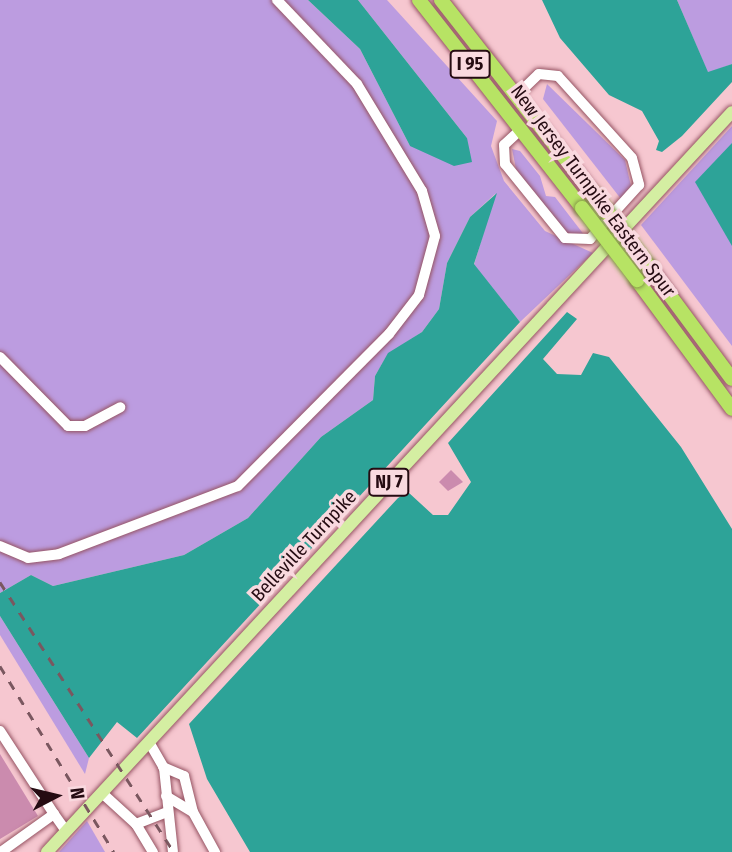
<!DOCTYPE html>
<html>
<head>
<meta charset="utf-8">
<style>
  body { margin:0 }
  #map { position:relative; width:732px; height:852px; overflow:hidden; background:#f6c7d0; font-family:"Fira Sans Condensed",sans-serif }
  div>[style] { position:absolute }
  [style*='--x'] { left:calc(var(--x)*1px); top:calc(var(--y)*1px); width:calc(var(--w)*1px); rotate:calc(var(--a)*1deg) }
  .green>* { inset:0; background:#bc9ce0 }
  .water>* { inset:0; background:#2da398 }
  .building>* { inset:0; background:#cb8bae }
  .roads { filter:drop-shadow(0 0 2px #965463) drop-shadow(0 0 2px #965463) }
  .minor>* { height:10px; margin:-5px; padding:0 5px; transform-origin:5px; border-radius:5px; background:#fff }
  .major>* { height:12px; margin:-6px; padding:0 6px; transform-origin:6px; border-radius:6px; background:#d4eea2 }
  .highway>* { height:14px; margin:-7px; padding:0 7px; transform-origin:7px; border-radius:7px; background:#b7e364 }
  .rail>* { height:2.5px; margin-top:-1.25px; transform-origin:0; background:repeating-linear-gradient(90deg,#7a575f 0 9px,transparent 0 18px) }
  .bridges { filter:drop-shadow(0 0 2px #849747) drop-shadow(0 0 2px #849747) }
  .highway-bridge>* { height:14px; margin:-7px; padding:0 7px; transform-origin:7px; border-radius:7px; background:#b7e364 }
  span { translate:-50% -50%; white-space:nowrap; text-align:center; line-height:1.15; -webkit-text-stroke:7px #f9d9df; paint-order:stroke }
  .shield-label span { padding:2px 5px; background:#f9d9df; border:2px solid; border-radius:5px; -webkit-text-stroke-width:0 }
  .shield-label { font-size:18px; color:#250b12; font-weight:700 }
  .street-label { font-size:19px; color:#250b12 }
  .north { position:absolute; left:21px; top:761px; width:70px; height:70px; -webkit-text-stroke:5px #f9d9df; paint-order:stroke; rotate:83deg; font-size:19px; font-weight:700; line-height:28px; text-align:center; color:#250b12 }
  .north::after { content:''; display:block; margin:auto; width:24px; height:32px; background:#250b12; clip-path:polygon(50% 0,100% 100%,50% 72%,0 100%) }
</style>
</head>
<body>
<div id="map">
  <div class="green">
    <div style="clip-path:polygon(0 0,308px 0,360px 49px,410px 146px,467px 138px,358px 0,387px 0,497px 121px,491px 146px,504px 181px,545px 231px,593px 253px,520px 322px,474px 265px,495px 194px,470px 217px,447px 263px,439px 309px,422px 332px,388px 354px,375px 376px,373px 400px,321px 437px,248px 518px,184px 555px,53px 586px,31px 575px,0 593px)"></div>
    <div style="clip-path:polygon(677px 0,732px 0,732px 64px,708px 73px)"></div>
    <div style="clip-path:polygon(547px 84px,625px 160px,631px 186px,621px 199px,543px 99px)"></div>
    <div style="clip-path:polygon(732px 126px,732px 346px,641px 225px)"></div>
    <div style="clip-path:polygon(512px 149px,520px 151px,540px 176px,546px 196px,555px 197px,585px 236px,567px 233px,556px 222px,516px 169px)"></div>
    <div style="clip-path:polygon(0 616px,89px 758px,85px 774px,0 635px)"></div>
    <div style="clip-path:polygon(87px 821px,105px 852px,59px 852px)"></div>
  </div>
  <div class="water">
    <div style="clip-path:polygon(308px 0,358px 0,467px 138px,472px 162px,454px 166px,410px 146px,360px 49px)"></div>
    <div style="clip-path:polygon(542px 0,677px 0,708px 72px,732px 64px,732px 82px,682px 136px,662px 152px,656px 150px,659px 141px,642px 111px,609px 95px,560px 38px)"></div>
    <div style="clip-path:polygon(732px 143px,732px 246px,695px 182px)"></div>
    <div style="clip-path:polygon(497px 193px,474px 264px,520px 322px,137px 738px,117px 722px,89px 758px,0 616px,0 593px,31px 575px,53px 586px,184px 555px,248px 518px,321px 437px,373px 400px,375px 376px,388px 353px,422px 332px,439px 309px,447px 263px,470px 217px)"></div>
    <div style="clip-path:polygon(567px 312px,577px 319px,543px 359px,557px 374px,581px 375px,593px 353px,609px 357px,681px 447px,732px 529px,732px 852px,250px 852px,207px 779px,189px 724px,398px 498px,408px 492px,433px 515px,448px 515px,471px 482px,448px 443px)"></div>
  </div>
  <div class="building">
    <div style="clip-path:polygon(451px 470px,463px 482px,448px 491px,439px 482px)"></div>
    <div style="clip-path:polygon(0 754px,38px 816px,0 839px)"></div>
  </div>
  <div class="roads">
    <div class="minor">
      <div style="--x:517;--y:95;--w:30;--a:-44"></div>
      <div style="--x:539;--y:74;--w:19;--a:6"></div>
      <div style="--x:558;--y:76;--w:110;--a:47.9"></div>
      <div style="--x:632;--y:158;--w:28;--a:75"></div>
      <div style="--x:639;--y:185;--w:73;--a:132.2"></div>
      <div style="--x:590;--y:239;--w:25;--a:-178"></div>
      <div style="--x:565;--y:238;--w:95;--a:-129"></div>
      <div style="--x:505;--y:164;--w:19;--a:-93"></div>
      <div style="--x:504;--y:145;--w:23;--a:-43"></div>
      <div style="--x:0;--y:357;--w:97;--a:45.4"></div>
      <div style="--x:68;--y:426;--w:17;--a:0"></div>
      <div style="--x:85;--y:426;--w:40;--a:-28"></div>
      <div style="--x:0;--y:546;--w:30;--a:23"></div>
      <div style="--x:28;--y:558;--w:31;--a:-7"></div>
      <div style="--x:59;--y:554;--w:191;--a:-20.8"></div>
      <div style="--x:238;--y:486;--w:214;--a:-45.2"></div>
      <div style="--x:389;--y:334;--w:49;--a:-52.4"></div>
      <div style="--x:419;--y:295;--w:61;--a:-74.8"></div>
      <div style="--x:435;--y:236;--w:47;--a:-106.1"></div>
      <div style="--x:422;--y:191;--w:125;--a:-121.3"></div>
      <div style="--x:357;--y:84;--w:116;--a:-133.6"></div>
      <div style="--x:0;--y:731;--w:99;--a:57"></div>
      <div style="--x:54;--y:814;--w:65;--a:144.4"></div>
      <div style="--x:149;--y:742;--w:30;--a:60"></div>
      <div style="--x:164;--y:768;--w:84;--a:83.9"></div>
      <div style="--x:163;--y:767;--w:23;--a:23"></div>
      <div style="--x:184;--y:776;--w:37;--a:76"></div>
      <div style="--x:102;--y:793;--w:46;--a:42.4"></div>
      <div style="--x:136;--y:824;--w:33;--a:59"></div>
      <div style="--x:166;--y:796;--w:31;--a:31"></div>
      <div style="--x:193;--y:812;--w:46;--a:61.2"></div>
      <div style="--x:54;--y:814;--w:21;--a:55"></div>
      <div style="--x:136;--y:824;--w:31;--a:-21"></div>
    </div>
    <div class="major">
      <div style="--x:47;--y:852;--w:1008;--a:-47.21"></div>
    </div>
    <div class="highway">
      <div style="--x:419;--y:0;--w:264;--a:51.9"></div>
      <div style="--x:441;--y:0;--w:248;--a:51.9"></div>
      <div style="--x:649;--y:267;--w:139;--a:53.5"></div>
      <div style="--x:637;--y:280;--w:160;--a:53.6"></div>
    </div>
  </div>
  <div class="rail">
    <div style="--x:0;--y:582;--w:321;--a:57.2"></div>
    <div style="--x:0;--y:666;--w:218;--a:58.5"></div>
  </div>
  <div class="bridges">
    <div class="highway-bridge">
      <div style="--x:594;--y:195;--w:91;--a:52.6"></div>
      <div style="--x:582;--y:208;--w:91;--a:52.6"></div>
    </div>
  </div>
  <div class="shield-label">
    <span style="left:470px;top:64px">I 95</span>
    <span style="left:389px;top:482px">NJ 7</span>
  </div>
  <div class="street-label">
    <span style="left:593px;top:191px;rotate:53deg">New Jersey Turnpike Eastern Spur</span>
    <span style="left:304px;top:546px;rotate:-47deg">Belleville Turnpike</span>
  </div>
  <div class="north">N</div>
</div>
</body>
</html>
